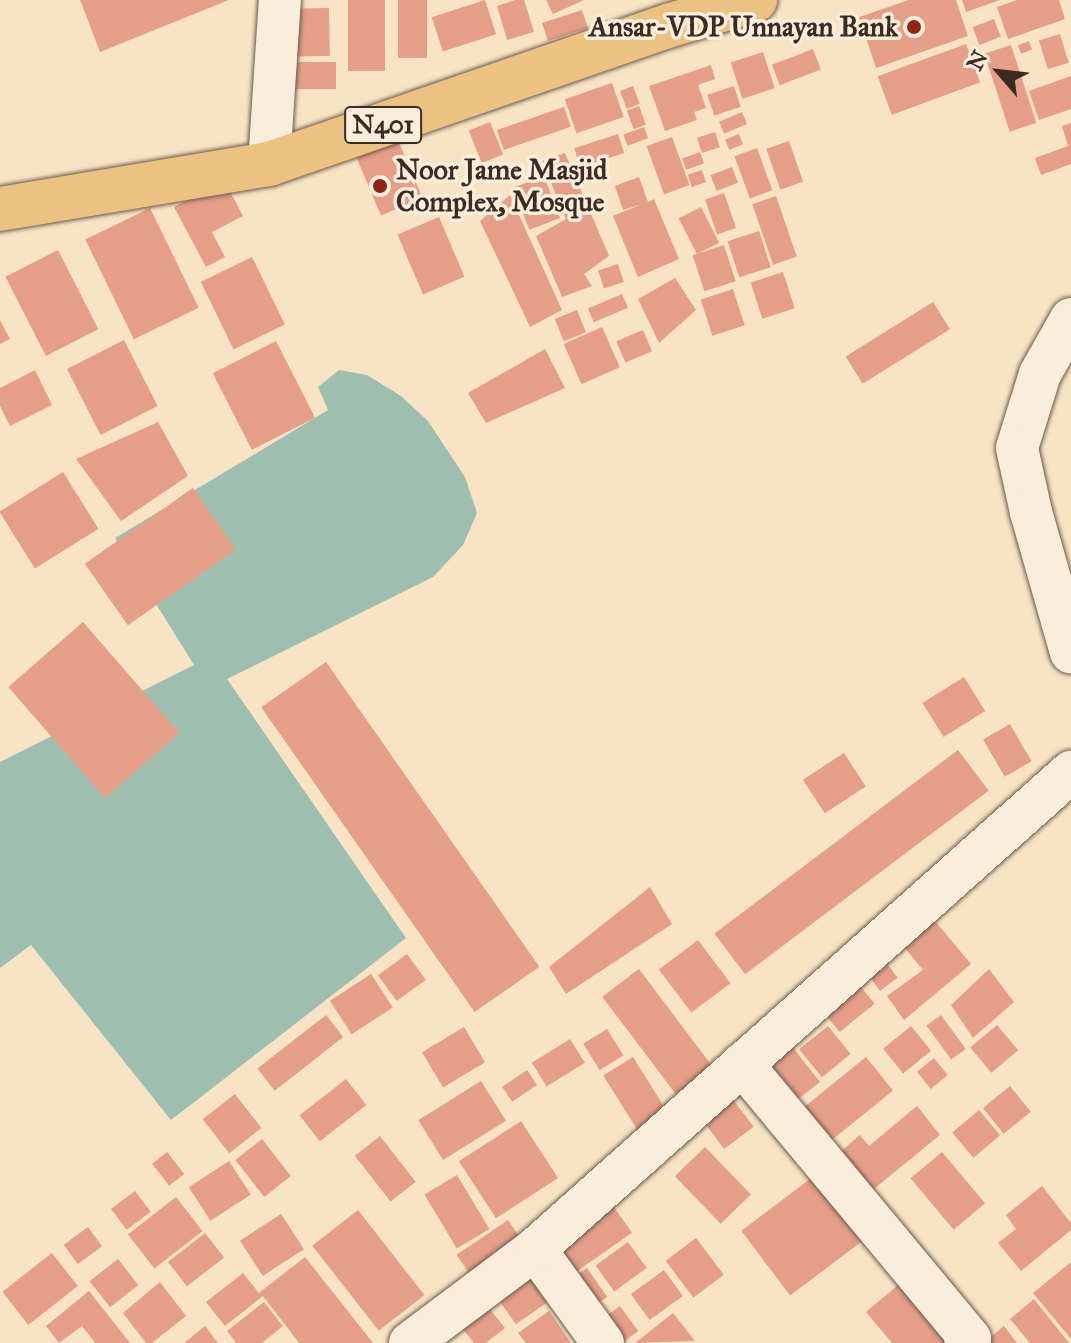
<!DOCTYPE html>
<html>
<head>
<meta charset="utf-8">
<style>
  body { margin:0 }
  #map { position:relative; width:1071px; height:1343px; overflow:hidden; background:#f8e4c5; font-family:"IM FELL Great Primer",serif }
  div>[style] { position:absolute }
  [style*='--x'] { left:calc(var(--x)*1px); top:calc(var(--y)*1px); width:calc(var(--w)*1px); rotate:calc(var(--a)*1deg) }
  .water>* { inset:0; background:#9ebfb0 }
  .building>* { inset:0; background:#e59e88; transform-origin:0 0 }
  .roads { filter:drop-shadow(0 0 2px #6a5a4c) drop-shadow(0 0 2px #6a5a4c) }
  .minor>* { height:42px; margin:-21px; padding:0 21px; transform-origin:21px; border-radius:21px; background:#faedd9 }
  .highway>* { height:44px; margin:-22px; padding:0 22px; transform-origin:22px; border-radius:22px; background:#ecc282 }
  .dots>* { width:22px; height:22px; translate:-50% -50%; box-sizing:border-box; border:4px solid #faedd9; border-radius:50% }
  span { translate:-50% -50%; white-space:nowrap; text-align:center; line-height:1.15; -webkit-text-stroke:7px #faedd9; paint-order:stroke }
  .shield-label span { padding:2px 6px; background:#faedd9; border:2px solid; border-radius:6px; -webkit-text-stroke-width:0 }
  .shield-label { font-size:26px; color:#3a2c23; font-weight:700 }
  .poi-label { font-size:28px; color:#3a2c23; font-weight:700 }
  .right { translate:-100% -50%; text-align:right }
  .left { translate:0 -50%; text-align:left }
  .north { position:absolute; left:959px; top:32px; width:80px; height:80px; -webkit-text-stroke:6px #faedd9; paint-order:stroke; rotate:298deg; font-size:22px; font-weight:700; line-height:32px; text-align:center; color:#3a2c23 }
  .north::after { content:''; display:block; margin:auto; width:28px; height:36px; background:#3a2c23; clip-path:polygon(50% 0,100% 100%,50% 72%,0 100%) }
</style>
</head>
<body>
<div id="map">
  <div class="water">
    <div style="clip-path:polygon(339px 370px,367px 375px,401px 396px,428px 421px,465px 477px,477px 513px,463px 545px,433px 577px,227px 679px,406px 938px,171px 1120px,31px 945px,0 968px,0 762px,194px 665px,115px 538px,328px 410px,318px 387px)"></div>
  </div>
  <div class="building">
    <div style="clip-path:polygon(80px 0,229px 0,100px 52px)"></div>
    <div style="left:348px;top:0;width:37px;height:71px"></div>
    <div style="left:398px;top:0;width:29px;height:58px"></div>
    <div style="left:485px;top:0;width:36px;height:56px;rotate:72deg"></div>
    <div style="clip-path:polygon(515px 0,524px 0,534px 32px,507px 40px,497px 6px)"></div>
    <div style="clip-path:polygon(546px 0,584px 0,553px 14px)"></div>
    <div style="clip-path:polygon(909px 0,956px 0,968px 36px,876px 68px,859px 17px)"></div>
    <div style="clip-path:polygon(962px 0,1000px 0,966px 12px)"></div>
    <div style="clip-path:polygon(1017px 0,1059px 0,1065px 19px,1008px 39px,997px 7px)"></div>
    <div style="left:329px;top:8px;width:48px;height:43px;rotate:89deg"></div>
    <div style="left:582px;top:10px;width:19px;height:42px;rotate:72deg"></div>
    <div style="left:994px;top:19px;width:19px;height:23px;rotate:69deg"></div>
    <div style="left:1060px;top:34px;width:30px;height:22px;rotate:73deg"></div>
    <div style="left:1029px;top:41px;width:9px;height:12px;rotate:69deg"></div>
    <div style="left:966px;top:44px;width:41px;height:94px;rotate:70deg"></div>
    <div style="left:1011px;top:45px;width:82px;height:28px;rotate:72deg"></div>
    <div style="left:813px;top:49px;width:22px;height:44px;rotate:69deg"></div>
    <div style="left:763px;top:52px;width:38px;height:34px;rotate:72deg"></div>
    <div style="left:284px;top:62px;width:52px;height:27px"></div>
    <div style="clip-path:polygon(711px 65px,715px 79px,698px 85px,706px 108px,694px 112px,697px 120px,665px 131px,649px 86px)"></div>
    <div style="clip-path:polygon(1071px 76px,1071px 109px,1039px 120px,1029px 91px)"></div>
    <div style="left:612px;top:83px;width:36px;height:50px;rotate:71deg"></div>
    <div style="left:633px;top:86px;width:19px;height:14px;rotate:69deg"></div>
    <div style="left:734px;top:86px;width:22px;height:28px;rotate:72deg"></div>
    <div style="left:639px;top:106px;width:20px;height:13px;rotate:70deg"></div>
    <div style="left:564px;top:107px;width:21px;height:71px;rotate:71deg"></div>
    <div style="left:742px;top:112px;width:13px;height:25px;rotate:67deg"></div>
    <div style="left:490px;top:122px;width:35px;height:23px;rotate:68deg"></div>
    <div style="clip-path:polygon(1071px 123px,1071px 164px,1041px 175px,1035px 158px,1068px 146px,1062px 126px)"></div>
    <div style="left:644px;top:127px;width:12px;height:22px;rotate:70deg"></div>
    <div style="left:715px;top:132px;width:16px;height:19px;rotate:72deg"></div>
    <div style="left:618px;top:134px;width:20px;height:46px;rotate:72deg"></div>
    <div style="left:739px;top:134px;width:11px;height:15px;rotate:68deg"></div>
    <div style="left:672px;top:137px;width:51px;height:27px;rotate:70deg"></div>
    <div style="left:397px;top:138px;width:65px;height:45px;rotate:67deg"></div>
    <div style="left:789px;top:141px;width:43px;height:24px;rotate:71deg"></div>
    <div style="left:757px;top:148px;width:45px;height:24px;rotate:70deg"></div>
    <div style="left:700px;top:152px;width:12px;height:19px;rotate:70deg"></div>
    <div style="clip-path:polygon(565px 153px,609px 256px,584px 274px,592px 286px,562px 297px,536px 236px,566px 219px,542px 161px)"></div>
    <div style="left:732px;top:167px;width:17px;height:23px;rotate:69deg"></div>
    <div style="left:702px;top:170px;width:13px;height:15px;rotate:72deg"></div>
    <div style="left:544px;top:176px;width:45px;height:33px;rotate:69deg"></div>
    <div style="clip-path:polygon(639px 177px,648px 202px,654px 199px,679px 259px,638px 277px,613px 216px,642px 204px,623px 210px,615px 186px)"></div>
    <div style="clip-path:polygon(224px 180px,243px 216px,212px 232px,225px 257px,206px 267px,174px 207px)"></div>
    <div style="left:724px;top:193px;width:37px;height:20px;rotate:71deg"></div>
    <div style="clip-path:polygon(510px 195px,562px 310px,530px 327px,480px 221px)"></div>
    <div style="left:776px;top:196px;width:64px;height:25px;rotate:71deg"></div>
    <div style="left:701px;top:207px;width:40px;height:25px;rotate:63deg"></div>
    <div style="left:150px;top:208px;width:111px;height:72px;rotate:64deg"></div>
    <div style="left:439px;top:217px;width:65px;height:45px;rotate:67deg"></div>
    <div style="left:759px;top:231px;width:38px;height:33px;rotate:72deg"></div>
    <div style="left:724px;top:245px;width:38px;height:33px;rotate:72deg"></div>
    <div style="left:58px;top:250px;width:89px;height:59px;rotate:63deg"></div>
    <div style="left:252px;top:257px;width:75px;height:57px;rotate:64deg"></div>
    <div style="left:618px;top:264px;width:19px;height:21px;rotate:72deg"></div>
    <div style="left:783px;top:272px;width:38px;height:34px;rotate:72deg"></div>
    <div style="clip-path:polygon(675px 278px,696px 310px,659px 343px,638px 299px)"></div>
    <div style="left:733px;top:289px;width:38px;height:34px;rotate:72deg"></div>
    <div style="left:622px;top:294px;width:15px;height:37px;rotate:67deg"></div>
    <div style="left:933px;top:302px;width:32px;height:103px;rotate:58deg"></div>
    <div style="left:577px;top:310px;width:24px;height:24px;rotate:68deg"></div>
    <div style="clip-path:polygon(0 320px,10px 339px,0 344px)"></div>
    <div style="left:602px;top:327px;width:44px;height:42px;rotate:66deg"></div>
    <div style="left:643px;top:330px;width:23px;height:29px;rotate:67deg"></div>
    <div style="left:124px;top:340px;width:74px;height:64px;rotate:63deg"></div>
    <div style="left:276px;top:341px;width:86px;height:71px;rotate:63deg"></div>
    <div style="clip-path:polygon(545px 349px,565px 388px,486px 423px,468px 393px)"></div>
    <div style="clip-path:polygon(35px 370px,52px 405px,10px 426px,0 406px,0 388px)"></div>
    <div style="clip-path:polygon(158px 422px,188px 476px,121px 521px,76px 459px)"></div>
    <div style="left:63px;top:472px;width:67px;height:75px;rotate:58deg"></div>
    <div style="left:193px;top:488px;width:75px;height:132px;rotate:55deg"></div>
    <div style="left:83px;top:622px;width:147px;height:99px;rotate:49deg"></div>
    <div style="left:326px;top:662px;width:372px;height:79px;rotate:55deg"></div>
    <div style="left:964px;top:677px;width:40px;height:49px;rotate:58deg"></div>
    <div style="left:1010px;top:724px;width:43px;height:31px;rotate:60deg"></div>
    <div style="left:958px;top:750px;width:51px;height:305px;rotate:53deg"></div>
    <div style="left:844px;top:753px;width:40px;height:49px;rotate:57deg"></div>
    <div style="clip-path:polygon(650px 887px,672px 924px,566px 994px,549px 967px)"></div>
    <div style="clip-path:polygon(935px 921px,971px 964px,904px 1020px,887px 996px,923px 970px,904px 947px)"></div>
    <div style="left:698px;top:940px;width:54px;height:49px;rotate:53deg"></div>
    <div style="left:407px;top:954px;width:32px;height:36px;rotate:54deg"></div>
    <div style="left:882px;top:957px;width:26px;height:22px;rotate:53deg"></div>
    <div style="left:639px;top:969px;width:136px;height:46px;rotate:53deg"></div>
    <div style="clip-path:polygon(989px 969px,1014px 1002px,973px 1038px,951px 1005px)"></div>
    <div style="left:371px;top:974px;width:40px;height:49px;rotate:57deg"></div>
    <div style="left:857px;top:982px;width:28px;height:45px;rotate:51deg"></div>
    <div style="left:326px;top:1015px;width:28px;height:87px;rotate:52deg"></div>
    <div style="left:941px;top:1015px;width:42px;height:18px;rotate:54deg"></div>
    <div style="left:997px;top:1025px;width:33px;height:35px;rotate:50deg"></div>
    <div style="left:828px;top:1026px;width:36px;height:37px;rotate:51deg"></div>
    <div style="left:911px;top:1026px;width:32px;height:36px;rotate:51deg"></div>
    <div style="left:464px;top:1027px;width:41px;height:49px;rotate:59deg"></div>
    <div style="left:607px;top:1029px;width:31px;height:28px;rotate:58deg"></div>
    <div style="left:570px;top:1039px;width:28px;height:45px;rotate:58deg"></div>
    <div style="left:791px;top:1045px;width:47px;height:36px;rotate:52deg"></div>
    <div style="left:633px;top:1057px;width:64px;height:35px;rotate:58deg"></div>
    <div style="left:866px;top:1057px;width:43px;height:87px;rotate:51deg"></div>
    <div style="left:934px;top:1058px;width:22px;height:22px;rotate:51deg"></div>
    <div style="left:527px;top:1070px;width:18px;height:30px;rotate:56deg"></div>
    <div style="left:346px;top:1079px;width:33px;height:59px;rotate:52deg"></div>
    <div style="left:481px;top:1081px;width:47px;height:74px;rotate:58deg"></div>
    <div style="left:1010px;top:1086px;width:33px;height:35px;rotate:51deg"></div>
    <div style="left:726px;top:1090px;width:46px;height:37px;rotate:53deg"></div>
    <div style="left:235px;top:1094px;width:43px;height:41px;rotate:52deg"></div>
    <div style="clip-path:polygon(917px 1106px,940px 1135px,864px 1197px,833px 1158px,860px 1135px,869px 1146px)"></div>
    <div style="left:979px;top:1110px;width:33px;height:35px;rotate:50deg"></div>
    <div style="left:521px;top:1121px;width:68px;height:74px;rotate:57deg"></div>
    <div style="left:380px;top:1136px;width:58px;height:32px;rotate:52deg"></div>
    <div style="left:262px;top:1139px;width:47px;height:34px;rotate:52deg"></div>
    <div style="left:705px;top:1147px;width:66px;height:42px;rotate:46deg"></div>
    <div style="left:167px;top:1152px;width:28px;height:19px;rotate:52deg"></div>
    <div style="left:942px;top:1152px;width:67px;height:41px;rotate:50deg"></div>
    <div style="left:229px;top:1161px;width:40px;height:48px;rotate:57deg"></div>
    <div style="left:826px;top:1167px;width:81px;height:106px;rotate:53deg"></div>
    <div style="left:457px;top:1175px;width:63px;height:38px;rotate:59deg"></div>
    <div style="clip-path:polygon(1042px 1186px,1071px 1223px,1071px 1230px,1021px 1271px,998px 1243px,1016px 1229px,1006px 1215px)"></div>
    <div style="left:135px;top:1191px;width:26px;height:30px;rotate:53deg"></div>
    <div style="left:176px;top:1197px;width:43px;height:61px;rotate:52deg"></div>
    <div style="left:609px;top:1200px;width:40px;height:73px;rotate:55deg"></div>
    <div style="left:358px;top:1210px;width:108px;height:58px;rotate:52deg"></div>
    <div style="left:281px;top:1214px;width:42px;height:49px;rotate:57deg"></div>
    <div style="left:508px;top:1220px;width:34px;height:62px;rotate:56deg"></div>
    <div style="left:88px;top:1227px;width:24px;height:30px;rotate:54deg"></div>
    <div style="left:205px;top:1233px;width:31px;height:47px;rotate:52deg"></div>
    <div style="left:696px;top:1238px;width:46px;height:38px;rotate:53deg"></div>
    <div style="left:628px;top:1242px;width:32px;height:40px;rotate:54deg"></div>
    <div style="left:52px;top:1253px;width:42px;height:63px;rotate:52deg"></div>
    <div style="clip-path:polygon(305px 1257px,373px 1343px,299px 1343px,263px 1296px,225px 1326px,206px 1302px,243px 1273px,259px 1293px)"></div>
    <div style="left:118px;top:1259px;width:33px;height:36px;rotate:52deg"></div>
    <div style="left:538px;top:1260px;width:40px;height:55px;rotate:55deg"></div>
    <div style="clip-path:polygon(1071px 1262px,1071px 1339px,1033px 1293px)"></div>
    <div style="left:587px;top:1268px;width:35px;height:23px;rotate:55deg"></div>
    <div style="left:664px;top:1270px;width:32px;height:41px;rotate:54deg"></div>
    <div style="clip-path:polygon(905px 1279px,952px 1343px,892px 1343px,866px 1312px)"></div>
    <div style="clip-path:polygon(160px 1282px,186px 1316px,152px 1343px,146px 1343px,123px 1313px)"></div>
    <div style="clip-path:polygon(89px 1291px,130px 1343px,95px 1343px,82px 1326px,59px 1343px,46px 1326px)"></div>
    <div style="clip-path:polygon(482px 1299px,505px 1328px,486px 1343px,474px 1343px,456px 1320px)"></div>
    <div style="clip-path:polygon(1034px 1299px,1069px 1343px,1030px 1343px,1010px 1319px)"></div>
    <div style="clip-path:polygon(264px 1302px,283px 1326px,262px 1343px,236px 1343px,227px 1331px)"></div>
    <div style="left:620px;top:1306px;width:31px;height:22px;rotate:54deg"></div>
    <div style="clip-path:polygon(549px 1311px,571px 1343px,526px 1343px,518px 1333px)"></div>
    <div style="clip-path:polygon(673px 1313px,695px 1341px,635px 1343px)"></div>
    <div style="clip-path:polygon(205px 1326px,218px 1343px,184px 1343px)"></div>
    <div style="clip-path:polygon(1004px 1326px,1017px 1343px,983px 1343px)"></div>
  </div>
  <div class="roads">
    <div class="minor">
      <div style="--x:269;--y:164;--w:164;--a:-86.2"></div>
      <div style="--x:1071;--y:319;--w:63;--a:119.4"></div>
      <div style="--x:1040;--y:374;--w:77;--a:107.3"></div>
      <div style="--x:1017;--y:448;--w:66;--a:77.7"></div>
      <div style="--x:1031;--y:512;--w:146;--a:74.1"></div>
      <div style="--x:742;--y:1064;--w:357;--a:50.3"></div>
      <div style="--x:970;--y:1339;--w:6;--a:141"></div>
      <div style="--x:535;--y:1249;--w:116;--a:54.1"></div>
      <div style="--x:410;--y:1343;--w:156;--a:-36.9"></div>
      <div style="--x:535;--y:1249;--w:718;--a:-41.67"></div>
    </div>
    <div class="highway">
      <div style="--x:0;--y:209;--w:273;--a:-9.5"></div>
      <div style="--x:269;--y:164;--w:425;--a:-19.1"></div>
      <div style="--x:671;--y:25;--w:88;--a:-16.6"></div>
    </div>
  </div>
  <div class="dots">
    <div style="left:914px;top:27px;background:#8f2418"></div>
    <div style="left:380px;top:186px;background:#8f2418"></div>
  </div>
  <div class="shield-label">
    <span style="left:383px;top:125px">N401</span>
  </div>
  <div class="poi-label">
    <span class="right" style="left:898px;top:27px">Ansar-VDP Unnayan Bank</span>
    <span class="left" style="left:396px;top:186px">Noor Jame Masjid<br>Complex, Mosque</span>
  </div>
  <div class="north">N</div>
</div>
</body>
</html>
